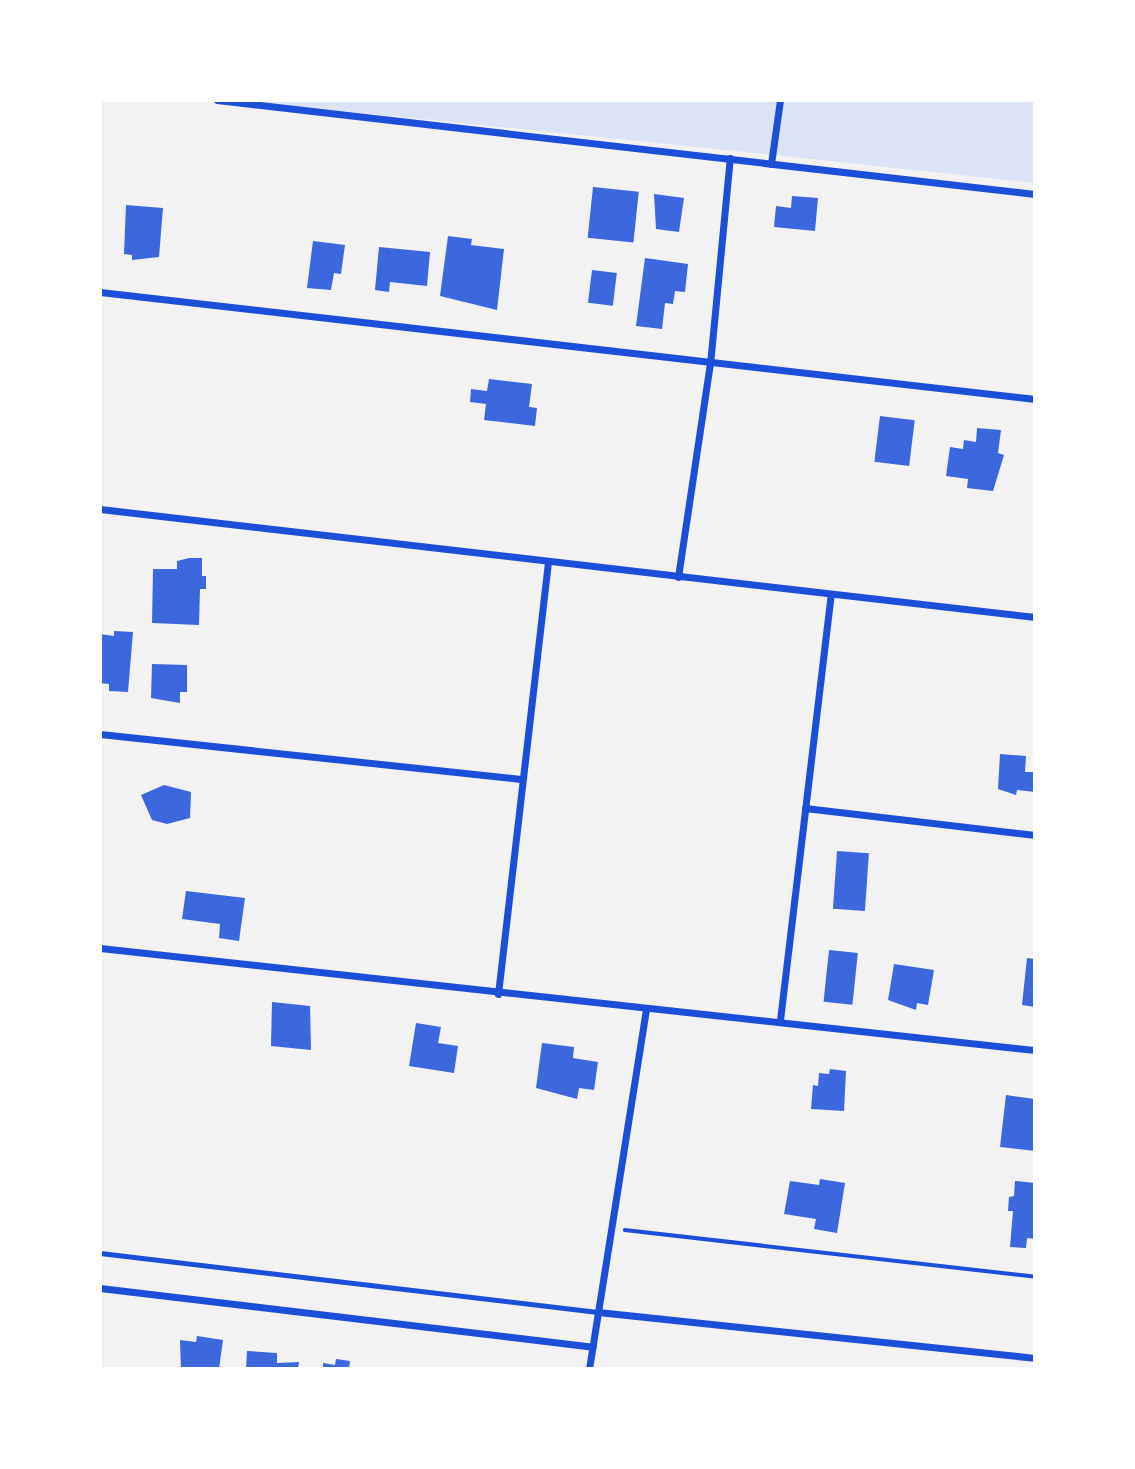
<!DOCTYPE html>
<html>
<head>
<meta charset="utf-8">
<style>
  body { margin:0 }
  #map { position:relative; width:1135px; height:1469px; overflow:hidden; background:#f2f2f2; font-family:Roboto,sans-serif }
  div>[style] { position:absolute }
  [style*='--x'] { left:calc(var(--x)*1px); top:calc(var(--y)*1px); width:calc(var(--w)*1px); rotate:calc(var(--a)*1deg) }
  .green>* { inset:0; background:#dbe4f7 }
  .building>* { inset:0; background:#3d67dc; transform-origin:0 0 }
  .path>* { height:3.5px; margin:-1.75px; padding:0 1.75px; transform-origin:1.75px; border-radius:1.75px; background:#1d4ed8 }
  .service>* { height:5px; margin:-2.5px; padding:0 2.5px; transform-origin:2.5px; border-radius:2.5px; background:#1d4ed8 }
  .minor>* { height:7px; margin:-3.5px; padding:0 3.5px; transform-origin:3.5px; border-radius:3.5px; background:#1d4ed8 }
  span { translate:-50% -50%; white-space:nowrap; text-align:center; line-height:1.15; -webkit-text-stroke:7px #fff; paint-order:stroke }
  .frame { position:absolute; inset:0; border:102px solid #fff; pointer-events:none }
</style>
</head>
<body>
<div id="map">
  <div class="green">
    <div style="clip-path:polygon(235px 100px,1035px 100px,1035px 183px,774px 155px)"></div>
  </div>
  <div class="building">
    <div style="left:593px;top:187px;width:46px;height:51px;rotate:6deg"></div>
    <div style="clip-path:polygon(654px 194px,684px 198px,679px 232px,656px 229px)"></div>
    <div style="clip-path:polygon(792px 196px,818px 198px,815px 231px,774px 227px,776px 206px,791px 208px)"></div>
    <div style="clip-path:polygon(126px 205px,163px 208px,159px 257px,132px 260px,132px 255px,124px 254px)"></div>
    <div style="clip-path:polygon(448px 236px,472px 239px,471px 245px,504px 249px,497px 310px,440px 296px)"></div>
    <div style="clip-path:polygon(313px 241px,345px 245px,341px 274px,334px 273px,331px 290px,307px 288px)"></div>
    <div style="clip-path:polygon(379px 247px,430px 252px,427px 286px,390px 282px,389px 292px,375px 290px)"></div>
    <div style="clip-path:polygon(645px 258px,688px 264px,685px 292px,675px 291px,673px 304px,665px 303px,662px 329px,636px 326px)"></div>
    <div style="left:592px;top:270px;width:25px;height:33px;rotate:7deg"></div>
    <div style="clip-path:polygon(489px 379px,532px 384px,529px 407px,537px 408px,535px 426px,484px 420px,486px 404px,470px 402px,471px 389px,487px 391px)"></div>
    <div style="left:880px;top:416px;width:35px;height:46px;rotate:7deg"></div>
    <div style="clip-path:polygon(977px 428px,1001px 430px,998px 453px,1004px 455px,993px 491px,967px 488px,968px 479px,946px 476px,950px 447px,963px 449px,964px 440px,976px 442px)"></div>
    <div style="clip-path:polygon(189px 558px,202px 558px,202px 576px,206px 576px,206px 589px,200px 589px,199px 625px,152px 623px,153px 569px,177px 569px,177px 561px)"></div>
    <div style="clip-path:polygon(114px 631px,133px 632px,128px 692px,109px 691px,109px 684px,100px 683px,100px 634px,114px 636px)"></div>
    <div style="clip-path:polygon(152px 664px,187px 665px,187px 692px,180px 692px,180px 703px,151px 698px)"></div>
    <div style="clip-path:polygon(1000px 754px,1026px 756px,1025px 772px,1035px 772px,1035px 792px,1017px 790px,1016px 795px,998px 789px)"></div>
    <div style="clip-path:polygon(164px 785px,191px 792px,190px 818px,167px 824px,152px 820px,141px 795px)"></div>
    <div style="left:837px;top:851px;width:32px;height:58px;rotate:4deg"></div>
    <div style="clip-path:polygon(186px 891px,245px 898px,239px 941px,219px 938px,220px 924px,182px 919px)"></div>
    <div style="left:829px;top:950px;width:29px;height:52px;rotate:6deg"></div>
    <div style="clip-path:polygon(1027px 958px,1035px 959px,1035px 1007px,1022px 1005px)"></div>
    <div style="clip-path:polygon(894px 964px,934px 970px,928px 1005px,917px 1003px,916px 1010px,888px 1000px)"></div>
    <div style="clip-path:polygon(272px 1002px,310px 1006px,311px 1050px,271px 1046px)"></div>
    <div style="clip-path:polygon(416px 1023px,441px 1027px,438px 1043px,458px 1046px,454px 1073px,409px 1066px)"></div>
    <div style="clip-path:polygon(542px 1043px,574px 1047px,573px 1058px,598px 1062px,594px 1090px,579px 1088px,577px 1099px,536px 1088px)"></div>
    <div style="clip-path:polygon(830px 1069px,846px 1071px,844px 1111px,811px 1109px,813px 1085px,818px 1086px,819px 1073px,829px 1074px)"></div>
    <div style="clip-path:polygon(1006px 1095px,1035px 1099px,1035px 1151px,1000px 1147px)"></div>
    <div style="clip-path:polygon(820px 1179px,845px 1183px,837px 1233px,814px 1229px,816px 1219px,784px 1214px,790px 1181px,819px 1185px)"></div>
    <div style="clip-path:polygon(1015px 1181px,1035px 1183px,1035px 1239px,1027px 1238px,1026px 1248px,1010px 1247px,1013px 1211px,1008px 1211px,1009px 1197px,1014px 1196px)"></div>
    <div style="clip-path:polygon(197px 1336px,223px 1340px,219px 1369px,181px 1369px,180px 1340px,196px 1342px)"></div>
    <div style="clip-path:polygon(247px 1351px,277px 1353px,277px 1363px,299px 1362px,298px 1369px,246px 1369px)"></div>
    <div style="clip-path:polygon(336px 1359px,350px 1361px,349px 1369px,323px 1369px,323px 1363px,335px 1365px)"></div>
  </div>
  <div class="path">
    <div style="--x:625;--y:1230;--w:413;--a:6.5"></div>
  </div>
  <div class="service">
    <div style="--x:100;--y:1253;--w:501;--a:6.76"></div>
  </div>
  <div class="minor">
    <div style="--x:217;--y:100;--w:823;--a:6.56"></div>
    <div style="--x:771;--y:164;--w:65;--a:-82"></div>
    <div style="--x:100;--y:292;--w:941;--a:6.53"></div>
    <div style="--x:100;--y:509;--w:941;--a:6.59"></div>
    <div style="--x:678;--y:577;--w:215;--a:-81.5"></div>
    <div style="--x:710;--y:364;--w:207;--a:-84.5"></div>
    <div style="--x:100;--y:734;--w:423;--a:6.1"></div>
    <div style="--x:805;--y:808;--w:232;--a:6.7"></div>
    <div style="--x:100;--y:948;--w:941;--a:6.23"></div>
    <div style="--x:498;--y:994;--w:435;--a:-83.4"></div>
    <div style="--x:780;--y:1020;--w:428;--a:-83.2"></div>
    <div style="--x:100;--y:1288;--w:496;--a:6.8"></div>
    <div style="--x:598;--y:1312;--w:439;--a:6"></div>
    <div style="--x:589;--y:1369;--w:365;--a:-81"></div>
  </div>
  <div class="frame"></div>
</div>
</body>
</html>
